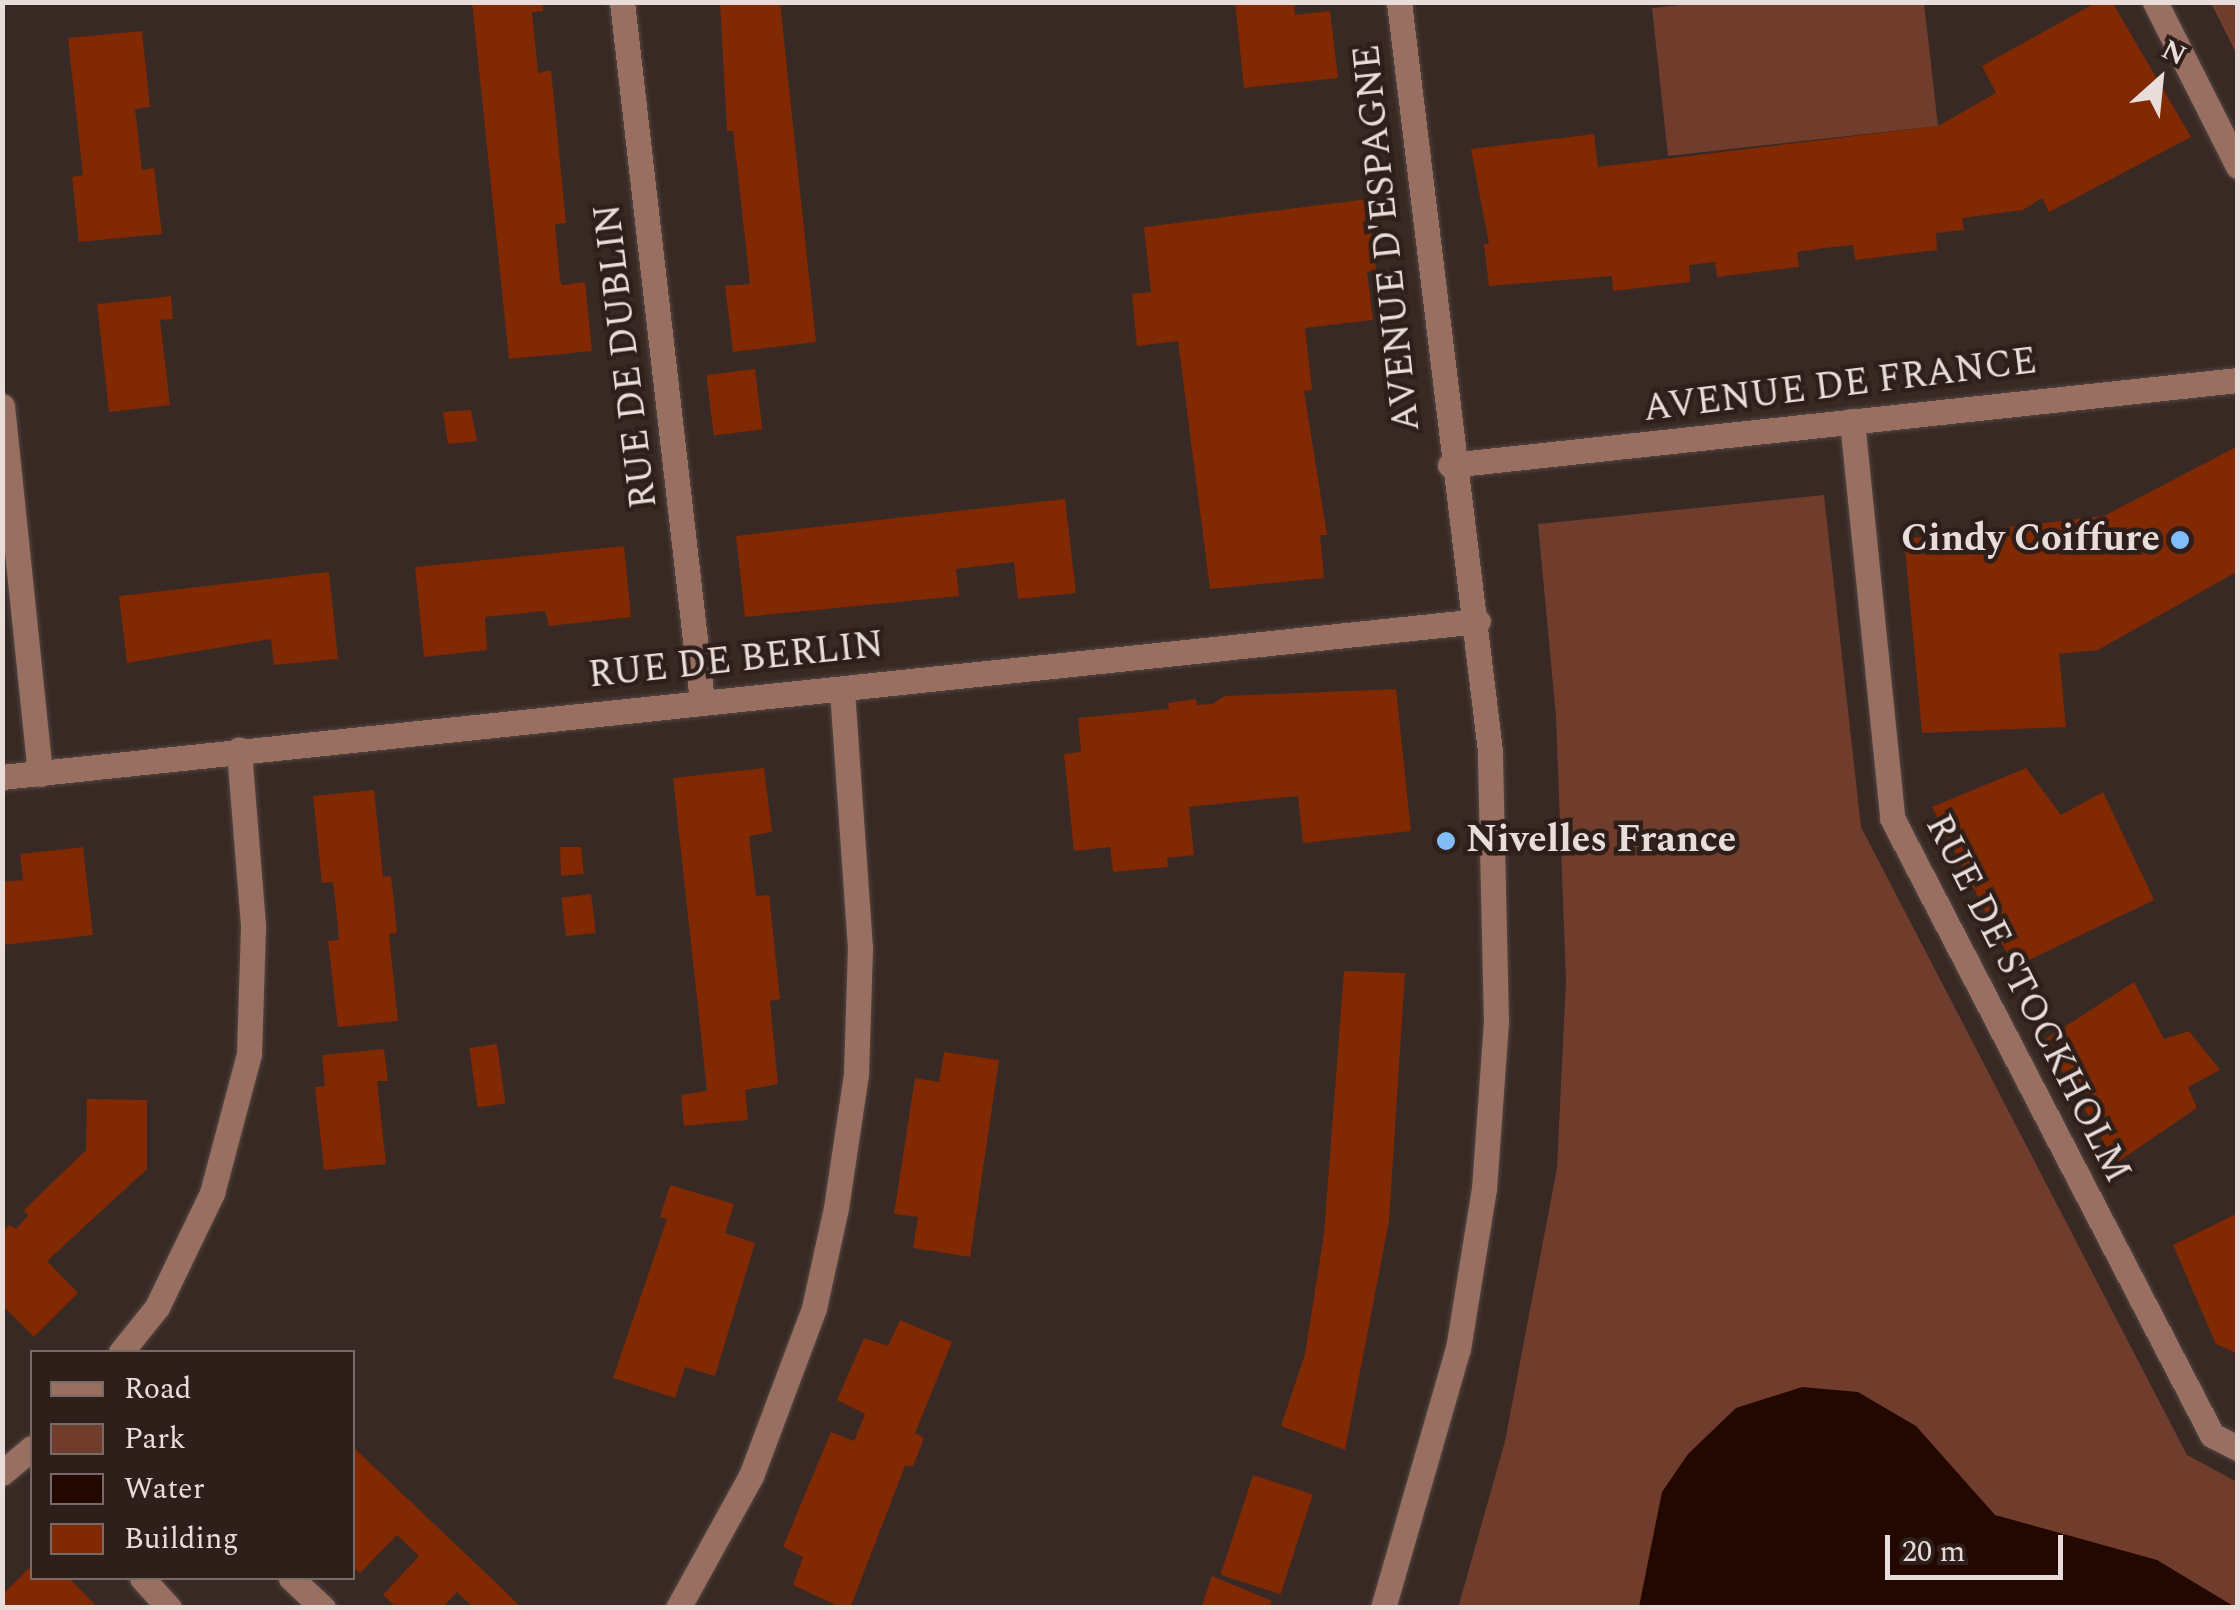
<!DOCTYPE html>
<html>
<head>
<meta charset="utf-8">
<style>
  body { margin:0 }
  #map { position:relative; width:2240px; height:1610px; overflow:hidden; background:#382924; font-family:Spectral,serif }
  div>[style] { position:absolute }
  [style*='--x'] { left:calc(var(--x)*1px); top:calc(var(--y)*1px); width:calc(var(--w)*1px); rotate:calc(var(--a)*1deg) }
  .green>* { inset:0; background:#703d2c }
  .water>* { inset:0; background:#230701 }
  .building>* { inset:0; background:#802903; transform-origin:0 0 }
  .roads { filter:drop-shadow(0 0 2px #544641) drop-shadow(0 0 2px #544641) }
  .minor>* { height:25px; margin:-12.5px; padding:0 12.5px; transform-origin:12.5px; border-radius:12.5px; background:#996f61 }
  .dots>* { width:28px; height:28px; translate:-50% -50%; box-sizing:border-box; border:5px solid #2e1f1a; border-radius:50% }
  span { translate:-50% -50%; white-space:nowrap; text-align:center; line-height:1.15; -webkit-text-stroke:9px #2e1f1a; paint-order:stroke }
  .street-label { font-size:38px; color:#e8ddda }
  .poi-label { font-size:38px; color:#e8ddda; font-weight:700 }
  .right { translate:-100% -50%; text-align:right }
  .left { translate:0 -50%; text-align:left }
  .frame { position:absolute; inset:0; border:5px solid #e8ddda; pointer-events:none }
  .legend { position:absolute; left:30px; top:1350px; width:325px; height:230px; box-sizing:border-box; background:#2e1f1a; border:2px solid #786b67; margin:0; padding:12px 18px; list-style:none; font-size:30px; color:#e8ddda }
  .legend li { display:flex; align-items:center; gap:20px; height:50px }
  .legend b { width:50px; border:2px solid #786b67 }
  .north { position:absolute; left:2110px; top:30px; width:100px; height:100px; -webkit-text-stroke:8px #2e1f1a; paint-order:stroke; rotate:27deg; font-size:28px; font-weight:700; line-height:40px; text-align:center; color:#e8ddda }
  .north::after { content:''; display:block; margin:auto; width:35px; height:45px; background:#e8ddda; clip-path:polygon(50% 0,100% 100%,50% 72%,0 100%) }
  .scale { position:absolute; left:1885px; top:1535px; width:178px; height:45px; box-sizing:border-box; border:5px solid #e8ddda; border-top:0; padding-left:12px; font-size:30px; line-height:35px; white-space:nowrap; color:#e8ddda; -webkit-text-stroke:8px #2e1f1a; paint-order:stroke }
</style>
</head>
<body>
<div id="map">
  <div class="green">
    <div style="clip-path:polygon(1700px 3px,1924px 3px,1938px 126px,1668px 156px,1652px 8px)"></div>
    <div style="clip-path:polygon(2211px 3px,2237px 3px,2237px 55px)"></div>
    <div style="clip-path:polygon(1824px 495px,1861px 827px,2187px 1455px,2237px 1482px,2237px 1607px,1458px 1608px,1505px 1441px,1557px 1168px,1566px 980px,1556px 717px,1538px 524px)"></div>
  </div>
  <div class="water">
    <div style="clip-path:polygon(1802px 1387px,1858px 1392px,1916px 1426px,1995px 1515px,2157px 1560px,2235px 1607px,1639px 1607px,1662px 1492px,1688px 1454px,1736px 1408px)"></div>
  </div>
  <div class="building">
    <div style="clip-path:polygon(472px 2px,542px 2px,543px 11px,532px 12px,538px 73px,551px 70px,566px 223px,555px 224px,560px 280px,562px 285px,585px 282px,592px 351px,509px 359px)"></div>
    <div style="clip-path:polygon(720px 2px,780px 2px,816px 342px,733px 352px,725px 286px,750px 284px,733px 131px,727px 131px)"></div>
    <div style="clip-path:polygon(1235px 2px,1294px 2px,1295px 15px,1330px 11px,1338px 78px,1244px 88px)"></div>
    <div style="clip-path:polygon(2097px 2px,2112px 2px,2191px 137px,2049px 212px,2042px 198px,2023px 210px,1962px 218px,1964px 230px,1936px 233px,1937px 250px,1855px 260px,1853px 245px,1824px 248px,1797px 252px,1799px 267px,1717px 277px,1715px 262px,1689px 265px,1690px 282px,1613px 291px,1612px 276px,1489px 286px,1484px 244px,1489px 244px,1471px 149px,1594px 134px,1598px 167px,1938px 126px,1996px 93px,1982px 66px)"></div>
    <div style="clip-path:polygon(142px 31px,150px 107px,135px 109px,142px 170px,154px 168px,162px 234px,79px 242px,72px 177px,83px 175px,68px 38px)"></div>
    <div style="clip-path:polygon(1368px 199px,1376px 271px,1367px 272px,1373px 320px,1305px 328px,1312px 390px,1304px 391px,1327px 535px,1320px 535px,1324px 578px,1210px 589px,1178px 341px,1137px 346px,1132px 294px,1151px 292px,1144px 227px)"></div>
    <div style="clip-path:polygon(171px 296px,173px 319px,160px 320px,170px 405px,109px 412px,97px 304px)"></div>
    <div style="left:755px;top:369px;width:61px;height:49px;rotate:83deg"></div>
    <div style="clip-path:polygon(471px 410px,477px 441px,448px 444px,443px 412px)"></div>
    <div style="clip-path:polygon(2238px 446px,2238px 571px,2098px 650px,2059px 654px,2066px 727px,1922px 733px,1904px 539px,2104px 516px)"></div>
    <div style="clip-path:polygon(1065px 499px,1076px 593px,1018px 599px,1014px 562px,956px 569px,959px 596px,745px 617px,736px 536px)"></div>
    <div style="clip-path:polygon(624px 546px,631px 617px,549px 626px,545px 611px,485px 617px,487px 650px,424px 657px,415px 567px)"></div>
    <div style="clip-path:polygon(329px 572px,338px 659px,274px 665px,271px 639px,127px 663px,119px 596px)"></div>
    <div style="clip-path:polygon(1396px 689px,1411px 831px,1303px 843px,1298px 796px,1189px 807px,1194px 855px,1167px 858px,1168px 867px,1113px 872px,1110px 847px,1074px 851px,1064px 754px,1081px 752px,1078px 718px,1169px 709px,1168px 703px,1196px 699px,1197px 705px,1212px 704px,1225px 696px)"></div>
    <div style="clip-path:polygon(764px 768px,772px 832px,749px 836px,756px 896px,769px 895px,780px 999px,770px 1001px,778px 1084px,745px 1090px,748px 1120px,684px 1126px,681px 1095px,707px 1091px,673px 778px)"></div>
    <div style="clip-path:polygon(2026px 768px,2061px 815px,2103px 792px,2154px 900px,2014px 967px,1932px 807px)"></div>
    <div style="clip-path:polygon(374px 790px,383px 877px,391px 876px,394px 903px,397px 933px,389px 934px,398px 1021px,338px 1027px,328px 941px,339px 940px,336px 908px,333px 882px,322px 883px,313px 796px)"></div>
    <div style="clip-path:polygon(83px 847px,93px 935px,2px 945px,2px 882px,23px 880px,20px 854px)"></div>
    <div style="clip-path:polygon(560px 847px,581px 847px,584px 874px,561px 876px)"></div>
    <div style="left:591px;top:894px;width:39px;height:30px;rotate:83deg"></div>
    <div style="clip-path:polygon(1344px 971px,1405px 973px,1389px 1221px,1345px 1450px,1281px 1426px,1305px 1354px,1324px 1234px)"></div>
    <div style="clip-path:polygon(2134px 982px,2164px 1039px,2189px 1031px,2220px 1070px,2188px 1087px,2197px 1108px,2116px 1163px,2044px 1040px)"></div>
    <div style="left:497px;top:1044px;width:60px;height:28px;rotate:82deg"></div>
    <div style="clip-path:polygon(384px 1049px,388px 1081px,377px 1081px,386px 1164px,324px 1170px,315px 1087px,325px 1086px,322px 1055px)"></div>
    <div style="clip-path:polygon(944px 1052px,999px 1060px,970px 1257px,913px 1248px,918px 1217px,894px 1214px,915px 1078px,939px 1082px)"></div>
    <div style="clip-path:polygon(87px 1099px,147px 1100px,147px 1169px,47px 1261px,78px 1293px,34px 1337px,2px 1305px,2px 1232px,9px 1225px,16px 1229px,28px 1216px,24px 1210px,86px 1150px)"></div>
    <div style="clip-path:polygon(670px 1185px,734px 1204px,725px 1233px,755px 1243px,715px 1376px,685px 1367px,675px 1398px,613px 1378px,667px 1219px,660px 1217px)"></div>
    <div style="clip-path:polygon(2238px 1213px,2238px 1354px,2216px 1344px,2173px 1245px)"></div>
    <div style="clip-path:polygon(900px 1320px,952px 1342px,915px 1433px,924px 1438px,913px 1466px,905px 1466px,850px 1608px,842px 1608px,793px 1585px,803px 1557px,783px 1547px,831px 1432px,854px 1441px,865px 1414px,837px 1400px,864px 1338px,888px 1346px)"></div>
    <div style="clip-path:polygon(352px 1446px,492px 1579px,522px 1608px,474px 1608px,457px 1592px,442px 1608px,397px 1608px,383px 1595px,419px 1556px,397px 1535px,360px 1573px,352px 1566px)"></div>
    <div style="left:1253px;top:1475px;width:63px;height:105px;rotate:18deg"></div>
    <div style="clip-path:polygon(32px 1565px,32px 1578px,69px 1578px,98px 1608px,2px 1608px,2px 1595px)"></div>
    <div style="clip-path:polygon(1212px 1576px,1272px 1601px,1269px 1608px,1201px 1608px)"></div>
  </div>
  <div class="roads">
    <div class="minor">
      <div style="--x:622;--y:2;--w:704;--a:83.47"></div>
      <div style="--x:2155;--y:2;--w:184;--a:63.2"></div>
      <div style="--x:2;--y:406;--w:370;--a:84.1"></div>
      <div style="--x:1852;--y:421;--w:399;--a:84.2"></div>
      <div style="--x:1892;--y:818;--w:695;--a:62.59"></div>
      <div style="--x:2212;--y:1435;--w:29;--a:27"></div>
      <div style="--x:1450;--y:465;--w:793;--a:-6.16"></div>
      <div style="--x:2;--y:777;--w:1484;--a:-6.03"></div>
      <div style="--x:121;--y:1352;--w:58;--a:-51.3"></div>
      <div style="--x:157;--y:1307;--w:127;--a:-64.2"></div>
      <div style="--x:212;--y:1193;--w:144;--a:-75.1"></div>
      <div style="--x:249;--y:1054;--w:129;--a:-88.2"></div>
      <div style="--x:253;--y:925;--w:176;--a:-94.6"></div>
      <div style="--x:2;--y:1473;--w:39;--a:-40"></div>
      <div style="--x:142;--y:1578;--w:40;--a:48"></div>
      <div style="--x:291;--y:1578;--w:44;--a:43.2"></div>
      <div style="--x:678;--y:1608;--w:151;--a:-61.1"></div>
      <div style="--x:751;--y:1476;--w:179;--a:-69.4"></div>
      <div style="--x:814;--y:1308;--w:102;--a:-77.6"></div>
      <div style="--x:836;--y:1208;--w:135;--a:-81.5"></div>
      <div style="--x:856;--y:1074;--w:126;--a:-88.2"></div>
      <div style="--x:860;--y:948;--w:260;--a:-94"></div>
      <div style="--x:1383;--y:1608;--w:270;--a:-73.9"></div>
      <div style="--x:1458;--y:1349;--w:162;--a:-80.8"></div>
      <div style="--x:1484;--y:1189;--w:167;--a:-85.9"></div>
      <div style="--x:1496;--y:1022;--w:271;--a:-91.3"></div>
      <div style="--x:1490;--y:751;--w:755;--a:-96.93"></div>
    </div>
  </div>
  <div class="dots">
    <div style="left:2180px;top:540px;background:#80bdfa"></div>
    <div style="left:1446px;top:841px;background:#80bdfa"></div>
  </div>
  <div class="street-label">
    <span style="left:1388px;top:238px;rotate:-96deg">AVENUE D'ESPAGNE</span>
    <span style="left:627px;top:356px;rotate:-97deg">RUE DE DUBLIN</span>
    <span style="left:1840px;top:386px;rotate:-7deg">AVENUE DE FRANCE</span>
    <span style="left:736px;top:661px;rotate:-6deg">RUE DE BERLIN</span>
    <span style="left:2027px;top:999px;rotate:63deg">RUE DE STOCKHOLM</span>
  </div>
  <div class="poi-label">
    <span class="right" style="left:2160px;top:540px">Cindy Coiffure</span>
    <span class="left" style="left:1466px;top:841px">Nivelles France</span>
  </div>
  <div class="frame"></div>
  <ul class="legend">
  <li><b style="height:12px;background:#996f61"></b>Road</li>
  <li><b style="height:28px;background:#703d2c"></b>Park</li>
  <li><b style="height:28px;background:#230701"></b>Water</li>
  <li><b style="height:28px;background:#802903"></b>Building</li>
  </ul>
  <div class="north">N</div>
  <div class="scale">20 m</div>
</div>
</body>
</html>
